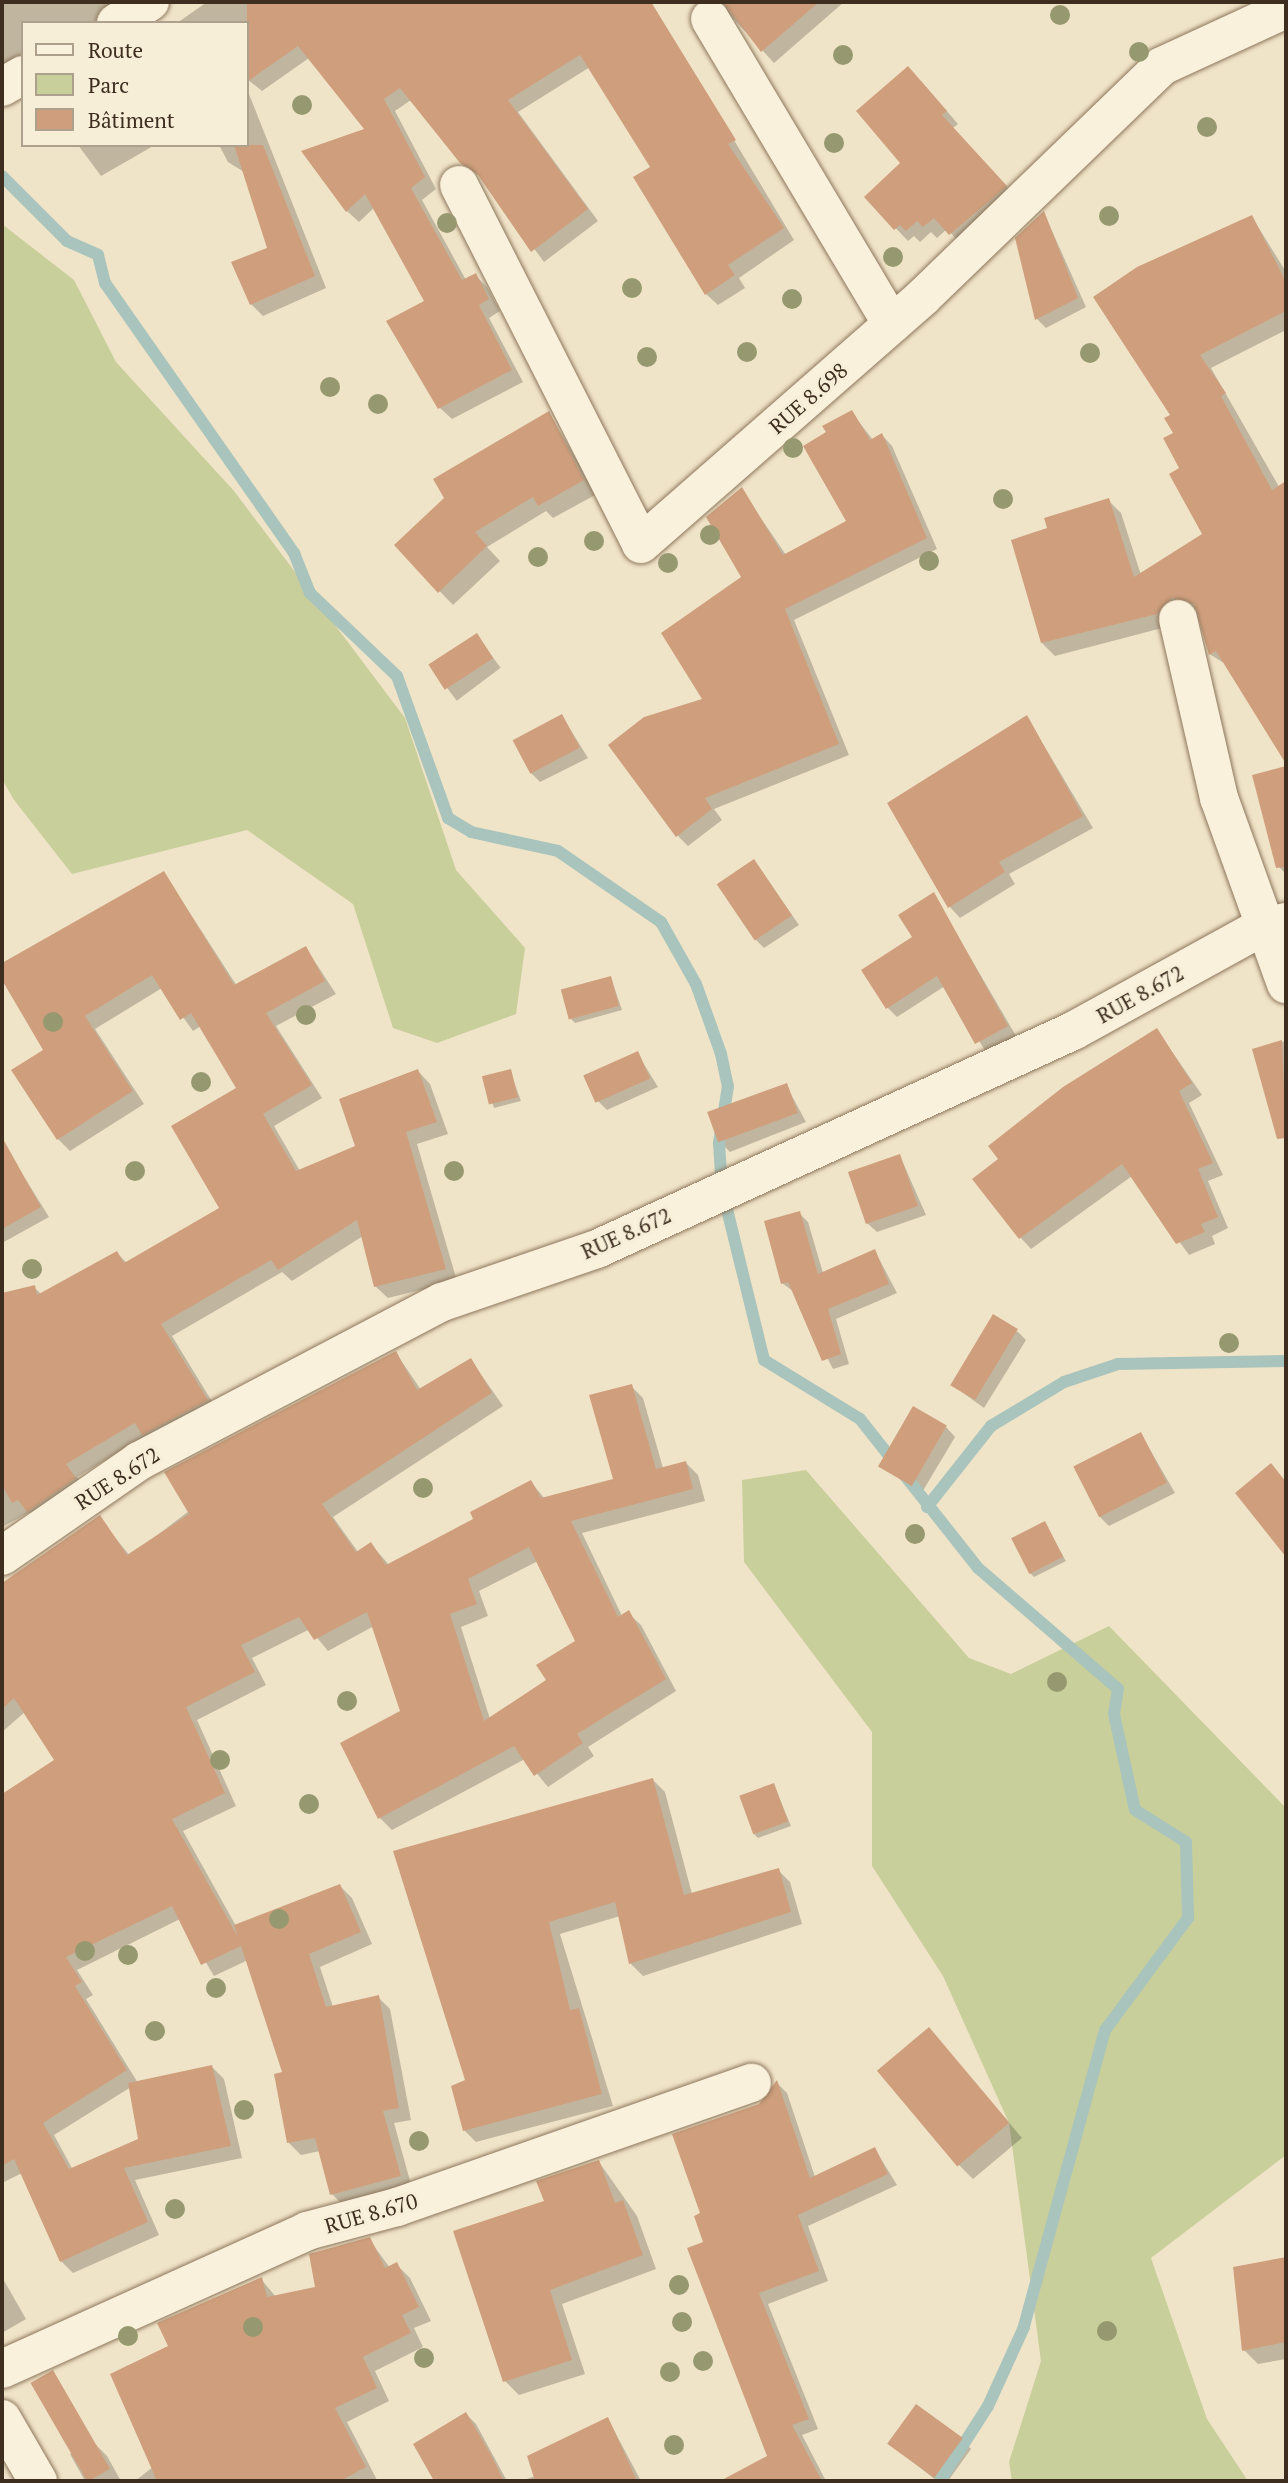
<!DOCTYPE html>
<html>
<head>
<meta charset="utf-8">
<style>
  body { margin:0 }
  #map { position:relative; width:1288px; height:2483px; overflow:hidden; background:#f0e4c8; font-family:"PT Serif",serif }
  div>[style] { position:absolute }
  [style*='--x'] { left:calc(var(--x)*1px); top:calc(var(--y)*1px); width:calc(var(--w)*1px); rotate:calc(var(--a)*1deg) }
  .green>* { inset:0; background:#c9cf9b }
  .shadow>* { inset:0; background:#0003; transform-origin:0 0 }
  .stream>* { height:12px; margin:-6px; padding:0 6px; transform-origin:6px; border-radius:6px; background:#a9c4bc }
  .building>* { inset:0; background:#cf9f7d; transform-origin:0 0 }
  .roads { filter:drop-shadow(0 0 2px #8d765c) drop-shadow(0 0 2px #8d765c) }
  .street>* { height:38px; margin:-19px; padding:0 19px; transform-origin:19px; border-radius:19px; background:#faf1dc }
  .secondary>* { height:38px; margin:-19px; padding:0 19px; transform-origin:19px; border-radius:19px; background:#faf1dc }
  .trees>* { width:20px; height:20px; margin:-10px; border-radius:50%; background:#96986f }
  span { translate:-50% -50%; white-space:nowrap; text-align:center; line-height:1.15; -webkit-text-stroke:6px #f7eed8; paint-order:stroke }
  .street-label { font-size:21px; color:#3d2e20 }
  .frame { position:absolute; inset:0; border:4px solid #3d2e20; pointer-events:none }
  .legend { position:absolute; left:21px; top:21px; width:228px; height:126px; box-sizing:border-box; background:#f7eed8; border:2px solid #ada18e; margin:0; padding:9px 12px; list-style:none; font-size:21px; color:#3d2e20 }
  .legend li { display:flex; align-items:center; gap:14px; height:35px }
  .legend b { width:35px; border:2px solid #ada18e }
</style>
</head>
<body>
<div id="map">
  <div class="green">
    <div style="clip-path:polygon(2px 224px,74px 280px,116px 362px,234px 491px,405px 718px,456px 870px,525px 948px,516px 1014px,437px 1043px,393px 1028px,353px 904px,247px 830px,72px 874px,14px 800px,2px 779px)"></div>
    <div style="clip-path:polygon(806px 1470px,969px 1658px,1011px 1674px,1109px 1626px,1286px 1808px,1286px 2155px,1151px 2258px,1207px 2419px,1248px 2481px,1012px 2481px,1009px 2462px,1041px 2361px,1009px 2123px,943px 1976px,872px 1866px,872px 1732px,744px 1562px,742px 1480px)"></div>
  </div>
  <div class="shadow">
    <div style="clip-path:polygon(2px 2px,118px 2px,112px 23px,23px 23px,23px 67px,2px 77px)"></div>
    <div style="clip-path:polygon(207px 2px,651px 2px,794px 240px,739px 278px,745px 288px,718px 305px,706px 294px,652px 167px,590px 67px,518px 112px,598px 221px,544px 262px,485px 182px,411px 100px,395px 111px,436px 189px,422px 200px,466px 280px,475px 275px,487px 287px,500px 311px,489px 318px,523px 382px,452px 419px,440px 408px,427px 301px,375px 207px,359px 222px,347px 211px,367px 130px,309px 58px,262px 91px,247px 79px,247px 23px,177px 23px)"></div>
    <div style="clip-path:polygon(718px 2px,844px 2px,774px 63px)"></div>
    <div style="clip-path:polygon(921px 81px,958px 124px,953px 128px,1018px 199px,963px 246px,947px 229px,937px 238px,931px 232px,920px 242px,914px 236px,908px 241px,866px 197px,903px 163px)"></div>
    <div style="clip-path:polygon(247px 89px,326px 288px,263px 316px,251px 304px,269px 249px,244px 172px,228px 162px,219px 145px,247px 145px)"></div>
    <div style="clip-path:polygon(78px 145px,155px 145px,101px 176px)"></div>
    <div style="clip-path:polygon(1044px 213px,1086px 307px,1046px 328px,1037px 319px)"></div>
    <div style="clip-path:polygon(1252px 217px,1286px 272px,1286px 330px,1211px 368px,1286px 499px,1286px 761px,1227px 665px,1211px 655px,1198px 613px,1186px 610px,1170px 626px,1055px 656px,1042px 643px,1050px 530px,1108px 500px,1121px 513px,1141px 575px,1204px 535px,1172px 416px)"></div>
    <div style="clip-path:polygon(549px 413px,597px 494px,553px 518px,546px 511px,487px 547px,500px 561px,453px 605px,396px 546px)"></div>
    <div style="clip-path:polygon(852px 413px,873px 440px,882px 435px,892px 446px,937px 549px,794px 620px,849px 755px,714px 809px,722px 820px,688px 846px,678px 836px,704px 700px,744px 578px,741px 489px,786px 555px,848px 522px,828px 433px)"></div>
    <div style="left:476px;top:635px;width:41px;height:55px;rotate:53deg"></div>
    <div style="clip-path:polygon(562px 716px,588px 758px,540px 782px,531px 773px)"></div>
    <div style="clip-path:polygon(1027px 717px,1093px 828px,1009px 874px,1015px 884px,960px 918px,949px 906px)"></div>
    <div style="clip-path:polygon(1286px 768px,1286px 874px,1276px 864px,1254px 776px)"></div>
    <div style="clip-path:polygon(754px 861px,799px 925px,764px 948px,755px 939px)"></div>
    <div style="clip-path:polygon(164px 873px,237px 986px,306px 948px,336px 994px,276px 1026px,322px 1098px,274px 1126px,300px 1171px,357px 1147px,418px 1071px,430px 1084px,448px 1134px,417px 1144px,457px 1281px,388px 1298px,375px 1286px,363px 1236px,292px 1281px,282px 1272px,172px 1336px,219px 1413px,146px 1436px,77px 1477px,87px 1491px,38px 1521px,30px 1512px,2px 1527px,2px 1295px,34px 1287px,41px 1294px,117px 1253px,127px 1263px,221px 1208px,238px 1089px,201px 1026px,193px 1031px,162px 988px,95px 1029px,144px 1104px,70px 1151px,58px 1139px,45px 1050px,2px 976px,2px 965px)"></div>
    <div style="clip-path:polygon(934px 895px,1016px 1036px,986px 1052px,945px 986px,897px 1017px,887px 1007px)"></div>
    <div style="clip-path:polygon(611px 978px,622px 1010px,575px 1023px,571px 1019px)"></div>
    <div style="clip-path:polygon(1157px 1030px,1202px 1095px,1189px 1103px,1223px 1175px,1208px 1181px,1228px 1228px,1212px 1236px,1215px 1244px,1189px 1255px,1132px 1176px,1031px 1249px,1020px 1237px)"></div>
    <div style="clip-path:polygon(1286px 1041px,1286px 1094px,1275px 1097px,1254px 1050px)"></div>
    <div style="clip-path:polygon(637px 1053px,658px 1087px,607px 1110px,598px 1101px)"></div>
    <div style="clip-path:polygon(510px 1071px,521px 1101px,494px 1108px,484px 1077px)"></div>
    <div style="clip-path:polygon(786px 1085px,806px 1122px,730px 1152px,721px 1143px)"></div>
    <div style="clip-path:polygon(8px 1151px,49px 1217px,2px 1243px,2px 1155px)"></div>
    <div style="clip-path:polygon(900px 1156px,926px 1215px,877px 1232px,867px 1223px)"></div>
    <div style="clip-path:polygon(799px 1213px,808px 1222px,823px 1273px,875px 1251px,897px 1293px,836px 1319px,849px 1364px,833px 1369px,794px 1292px,782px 1283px)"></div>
    <div style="clip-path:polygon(1017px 1331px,1026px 1340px,984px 1408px,952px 1385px)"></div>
    <div style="clip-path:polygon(evenodd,396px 1353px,421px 1390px,471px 1360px,503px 1406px,333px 1517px,358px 1552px,371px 1544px,389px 1565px,476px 1520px,531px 1482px,545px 1499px,615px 1481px,631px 1386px,643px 1398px,663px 1468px,686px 1463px,698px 1475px,705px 1501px,582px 1533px,622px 1616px,628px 1613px,641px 1625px,676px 1691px,588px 1747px,594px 1756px,548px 1787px,525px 1759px,392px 1830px,380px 1818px,402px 1712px,374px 1626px,328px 1651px,310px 1629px,252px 1658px,266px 1685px,197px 1720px,236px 1806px,183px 1831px,236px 1926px,340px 1886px,352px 1898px,372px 1944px,320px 1967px,333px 2007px,378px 1997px,390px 2009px,411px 2120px,394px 2123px,412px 2188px,344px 2206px,332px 2194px,320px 2151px,301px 2155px,289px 2143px,284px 2073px,248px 1960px,214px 1976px,180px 1919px,77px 1970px,93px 1995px,86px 1999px,138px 2083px,212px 2067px,224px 2079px,242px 2158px,135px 2180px,159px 2235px,73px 2273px,61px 2261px,22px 2173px,2px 2183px,2px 1796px,56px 1761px,25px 1712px,2px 1732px,2px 1586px,102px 1521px,130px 1556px,396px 1353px,538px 1561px,578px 1641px,548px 1681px,490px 1719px,461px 1627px,488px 1616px,479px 1591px,538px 1561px,396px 1353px,131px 2087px,140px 2140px,73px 2170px,54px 2135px,131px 2087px)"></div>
    <div style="clip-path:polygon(946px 1427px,955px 1437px,921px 1494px,880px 1465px)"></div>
    <div style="clip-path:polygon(1141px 1434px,1175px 1493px,1109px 1526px,1100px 1517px)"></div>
    <div style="clip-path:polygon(1044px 1523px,1066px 1561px,1034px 1577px,1030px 1573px)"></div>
    <div style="clip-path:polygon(653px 1780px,665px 1792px,692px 1894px,778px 1870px,790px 1882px,802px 1924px,643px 1976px,631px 1964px,620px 1916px,560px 1934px,613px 2106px,476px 2142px,464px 2130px,467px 2081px,395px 1852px)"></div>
    <div style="clip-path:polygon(774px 1785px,791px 1826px,758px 1838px,754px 1834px)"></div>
    <div style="clip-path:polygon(929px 2029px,1022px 2138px,973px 2179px,959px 2165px)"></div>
    <div style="clip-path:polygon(777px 2083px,787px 2093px,815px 2177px,875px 2149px,897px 2185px,808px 2226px,828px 2281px,768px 2304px,818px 2429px,802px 2435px,826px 2481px,724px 2481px,769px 2457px,705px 2243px,702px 2214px)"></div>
    <div style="clip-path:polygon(599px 2162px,637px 2216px,656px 2269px,562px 2304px,585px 2374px,519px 2395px,505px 2381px,546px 2203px)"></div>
    <div style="clip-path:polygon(369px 2239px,390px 2268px,396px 2264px,410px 2278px,431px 2321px,414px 2328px,423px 2347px,375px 2371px,389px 2401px,347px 2422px,377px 2480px,135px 2481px,153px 2467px,170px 2347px,261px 2279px,276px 2297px,317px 2288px)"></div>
    <div style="clip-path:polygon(1286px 2258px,1286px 2359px,1258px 2364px,1244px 2350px,1235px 2269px)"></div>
    <div style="clip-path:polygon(2px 2277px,26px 2319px,2px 2333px)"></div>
    <div style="clip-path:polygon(466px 2414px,476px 2424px,507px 2481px,436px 2481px,415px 2444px)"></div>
    <div style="clip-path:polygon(608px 2419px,641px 2481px,521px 2481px,535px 2476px)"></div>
    <div style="clip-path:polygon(962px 2440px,971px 2449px,948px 2481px,937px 2481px,890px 2444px)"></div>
    <div style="clip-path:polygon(93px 2442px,107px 2456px,121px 2481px,85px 2481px,70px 2454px)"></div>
  </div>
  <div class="stream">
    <div style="--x:2;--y:176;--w:92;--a:45"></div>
    <div style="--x:67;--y:241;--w:34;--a:24"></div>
    <div style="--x:98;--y:255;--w:29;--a:76"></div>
    <div style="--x:105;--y:283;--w:330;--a:55"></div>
    <div style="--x:294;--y:553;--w:43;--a:68.2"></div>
    <div style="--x:310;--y:593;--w:120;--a:43.7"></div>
    <div style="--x:397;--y:676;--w:151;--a:70.2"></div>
    <div style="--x:448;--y:818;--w:27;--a:31"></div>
    <div style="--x:471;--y:832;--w:89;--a:12.3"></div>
    <div style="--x:558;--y:851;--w:125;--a:34.6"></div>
    <div style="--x:661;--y:922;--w:71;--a:60.6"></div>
    <div style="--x:696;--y:984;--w:74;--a:70.3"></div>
    <div style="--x:721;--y:1054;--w:33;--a:78"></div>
    <div style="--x:728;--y:1086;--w:58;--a:99"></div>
    <div style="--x:719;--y:1143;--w:46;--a:86.3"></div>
    <div style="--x:722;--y:1189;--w:176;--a:76.2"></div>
    <div style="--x:764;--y:1360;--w:113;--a:31.6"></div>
    <div style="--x:860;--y:1419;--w:190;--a:51.6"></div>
    <div style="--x:978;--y:1568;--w:185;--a:40.8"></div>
    <div style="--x:1118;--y:1689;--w:25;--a:99"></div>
    <div style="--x:1114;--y:1714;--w:98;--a:77.7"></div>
    <div style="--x:1135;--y:1810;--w:60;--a:32.1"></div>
    <div style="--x:1186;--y:1842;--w:76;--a:88.5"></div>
    <div style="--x:1188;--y:1918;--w:139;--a:126.5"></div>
    <div style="--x:1105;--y:2030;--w:308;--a:105.3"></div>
    <div style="--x:1024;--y:2327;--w:87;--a:114.5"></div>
    <div style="--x:988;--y:2406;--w:89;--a:122.6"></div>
    <div style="--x:927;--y:1507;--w:103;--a:-51.7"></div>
    <div style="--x:991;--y:1426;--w:85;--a:-31.1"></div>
    <div style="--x:1064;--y:1382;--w:57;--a:-18.4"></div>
    <div style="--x:1118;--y:1364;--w:168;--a:-1"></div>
  </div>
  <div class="building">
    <div style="clip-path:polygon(247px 2px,651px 2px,736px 140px,728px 144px,784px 228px,728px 265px,735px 275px,705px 295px,633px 177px,650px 167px,580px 55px,508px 100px,588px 209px,531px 252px,478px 175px,460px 163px,400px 88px,384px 99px,425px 177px,411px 188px,462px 280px,476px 273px,489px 299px,479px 305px,512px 370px,438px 409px,386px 321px,424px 301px,365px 194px,346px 212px,301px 151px,364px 129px,298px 46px,247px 82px)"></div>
    <div style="clip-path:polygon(723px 2px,819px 2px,761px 52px)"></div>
    <div style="clip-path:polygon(908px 66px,947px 111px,942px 115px,1007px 186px,949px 235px,934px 218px,923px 227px,917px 221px,906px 231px,900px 225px,894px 230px,864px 197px,900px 163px,856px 111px)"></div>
    <div style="clip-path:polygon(234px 145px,263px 145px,315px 276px,250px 305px,231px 262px,267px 248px)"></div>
    <div style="clip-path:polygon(1044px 211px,1078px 298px,1035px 320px,1015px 238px)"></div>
    <div style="clip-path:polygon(1252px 215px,1286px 282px,1286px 311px,1200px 355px,1226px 393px,1221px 396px,1272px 490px,1286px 481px,1286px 764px,1216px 651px,1209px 655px,1194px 604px,1172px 598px,1157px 614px,1041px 643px,1011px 540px,1047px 528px,1044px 518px,1109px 498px,1134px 577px,1202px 534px,1169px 474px,1179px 468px,1163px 438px,1173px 433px,1164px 418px,1170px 415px,1093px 297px,1137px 267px)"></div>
    <div style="clip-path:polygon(852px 410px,870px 440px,882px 433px,927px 538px,785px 609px,839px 744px,705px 798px,712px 809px,676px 837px,608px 745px,644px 717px,702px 699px,661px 633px,741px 577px,706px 517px,742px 487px,783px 555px,846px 521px,803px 446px,826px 432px,822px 426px)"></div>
    <div style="clip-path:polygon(549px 411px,584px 480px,538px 506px,533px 497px,475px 532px,487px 546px,438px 593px,394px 545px,444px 498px,433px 479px)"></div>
    <div style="left:477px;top:633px;width:30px;height:58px;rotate:57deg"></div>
    <div style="left:562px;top:714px;width:38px;height:56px;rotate:62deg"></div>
    <div style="clip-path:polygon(1027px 715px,1083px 816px,999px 862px,1005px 872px,948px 908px,887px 803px)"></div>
    <div style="clip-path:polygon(1286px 766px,1286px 867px,1276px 868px,1252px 775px)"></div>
    <div style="left:754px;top:859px;width:68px;height:45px;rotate:56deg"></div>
    <div style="clip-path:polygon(164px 871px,234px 985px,306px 946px,325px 981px,266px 1013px,312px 1085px,263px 1114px,296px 1171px,355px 1146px,339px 1099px,418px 1069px,437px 1122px,406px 1132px,446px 1269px,374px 1287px,357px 1220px,278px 1270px,271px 1260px,161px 1324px,208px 1400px,142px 1435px,135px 1423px,66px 1464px,76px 1478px,27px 1512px,18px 1500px,12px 1503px,2px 1485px,2px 1293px,35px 1285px,37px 1295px,117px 1251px,124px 1263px,219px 1208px,171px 1126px,236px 1088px,191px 1013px,180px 1020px,152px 975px,85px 1016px,133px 1091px,57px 1140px,11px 1070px,43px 1050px,2px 980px,2px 963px)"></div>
    <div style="clip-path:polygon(934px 892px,1008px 1026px,975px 1044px,937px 976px,886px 1009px,861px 970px,912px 937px,898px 915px)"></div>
    <div style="left:611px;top:976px;width:31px;height:52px;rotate:75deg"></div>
    <div style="clip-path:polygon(1157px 1028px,1192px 1083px,1179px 1091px,1213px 1163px,1198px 1169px,1218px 1217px,1201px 1224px,1205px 1232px,1176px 1244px,1122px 1164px,1019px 1239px,972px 1179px,998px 1159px,988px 1146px,1063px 1087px)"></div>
    <div style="clip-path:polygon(1282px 1040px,1286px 1138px,1277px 1139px,1252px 1049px)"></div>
    <div style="left:638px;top:1051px;width:30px;height:60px;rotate:66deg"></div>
    <div style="left:511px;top:1069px;width:29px;height:30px;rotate:76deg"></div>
    <div style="left:787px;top:1083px;width:32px;height:85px;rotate:70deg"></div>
    <div style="clip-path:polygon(2px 1137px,41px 1207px,2px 1229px)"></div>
    <div style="left:900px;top:1154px;width:55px;height:55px;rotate:71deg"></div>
    <div style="clip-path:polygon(800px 1211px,818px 1274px,875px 1249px,889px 1284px,828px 1309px,841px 1354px,822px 1361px,788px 1282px,781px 1284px,764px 1221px)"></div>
    <div style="left:993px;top:1314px;width:29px;height:83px;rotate:31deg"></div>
    <div style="clip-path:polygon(evenodd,396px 1351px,417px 1390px,471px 1358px,492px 1393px,322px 1504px,356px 1552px,371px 1542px,386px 1565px,473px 1519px,470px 1512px,531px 1480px,541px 1498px,613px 1479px,589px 1395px,632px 1384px,656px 1469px,686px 1461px,693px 1489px,571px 1521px,618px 1617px,629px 1610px,666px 1679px,577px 1734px,583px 1743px,534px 1776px,514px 1746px,378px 1819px,340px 1743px,400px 1711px,367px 1612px,314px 1640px,299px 1617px,241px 1645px,255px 1672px,186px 1707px,225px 1793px,172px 1819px,238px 1937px,234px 1925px,340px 1884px,361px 1932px,309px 1954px,326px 2007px,379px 1995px,399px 2108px,383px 2111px,401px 2176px,330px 2195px,315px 2138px,287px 2143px,274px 2074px,282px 2072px,241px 1946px,201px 1965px,172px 1906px,66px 1957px,82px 1982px,75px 1986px,127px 2070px,43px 2123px,69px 2169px,138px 2139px,128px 2083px,212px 2065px,231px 2146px,124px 2168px,148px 2222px,60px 2262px,14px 2159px,2px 2166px,2px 1794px,54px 1760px,14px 1698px,2px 1709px,2px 1583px,100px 1515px,127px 1555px,189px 1514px,164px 1472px,396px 1351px,529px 1547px,575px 1641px,536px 1665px,546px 1680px,484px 1721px,450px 1614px,477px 1604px,468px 1579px,529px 1547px)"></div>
    <div style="left:913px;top:1406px;width:39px;height:70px;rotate:30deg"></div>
    <div style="left:1141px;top:1432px;width:57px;height:76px;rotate:63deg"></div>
    <div style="clip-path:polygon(1271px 1463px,1286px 1482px,1286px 1557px,1235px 1493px)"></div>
    <div style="left:1045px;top:1521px;width:40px;height:38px;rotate:63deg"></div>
    <div style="clip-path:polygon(653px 1778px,684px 1895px,779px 1868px,791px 1912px,629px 1964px,615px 1902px,549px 1922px,570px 2010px,579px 2008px,602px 2094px,463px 2131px,451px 2086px,465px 2080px,393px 1851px)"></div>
    <div style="left:774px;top:1783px;width:41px;height:37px;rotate:70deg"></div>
    <div style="left:929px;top:2027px;width:125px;height:68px;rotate:50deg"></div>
    <div style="clip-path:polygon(777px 2080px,810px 2178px,875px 2147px,888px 2174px,798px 2215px,819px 2271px,759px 2293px,809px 2419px,792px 2425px,822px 2481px,720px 2481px,767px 2456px,687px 2248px,703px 2242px,694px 2216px,700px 2213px,672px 2134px,759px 2104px)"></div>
    <div style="clip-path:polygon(599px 2160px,615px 2203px,623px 2200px,643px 2255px,550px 2290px,572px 2360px,503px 2382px,453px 2231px,544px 2201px,536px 2181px)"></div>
    <div style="clip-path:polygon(370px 2237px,385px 2268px,397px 2262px,419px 2307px,402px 2315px,411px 2333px,363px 2357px,377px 2388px,335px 2408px,366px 2467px,340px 2481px,157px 2481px,110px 2374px,168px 2346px,157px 2323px,262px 2277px,267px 2297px,315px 2287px,309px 2254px)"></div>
    <div style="clip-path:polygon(1286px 2257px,1286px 2342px,1242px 2351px,1233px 2267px)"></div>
    <div style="left:53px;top:2370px;width:114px;height:26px;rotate:60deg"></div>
    <div style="left:916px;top:2404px;width:58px;height:49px;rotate:36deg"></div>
    <div style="clip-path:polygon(466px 2412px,491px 2455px,504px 2481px,434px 2481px,413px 2444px)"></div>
    <div style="clip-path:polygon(608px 2417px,637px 2481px,535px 2481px,527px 2456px)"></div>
  </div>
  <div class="roads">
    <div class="street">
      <div style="--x:710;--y:19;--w:355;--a:59.2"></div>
      <div style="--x:116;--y:23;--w:40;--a:-32"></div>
      <div style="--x:2;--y:87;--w:24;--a:-30"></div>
      <div style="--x:459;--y:185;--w:402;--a:63.1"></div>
      <div style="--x:641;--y:544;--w:375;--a:-41.2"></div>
      <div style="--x:923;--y:297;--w:332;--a:-44"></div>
      <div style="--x:1162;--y:66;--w:136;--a:-24.7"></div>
      <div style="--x:1178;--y:619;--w:184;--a:77.1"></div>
      <div style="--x:1219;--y:798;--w:198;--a:70.2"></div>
      <div style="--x:2;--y:1556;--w:167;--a:-34.7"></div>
      <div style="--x:139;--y:1461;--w:342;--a:-27.7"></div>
      <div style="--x:442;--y:1302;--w:164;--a:-18.9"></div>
      <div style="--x:597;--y:1249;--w:524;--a:-24.61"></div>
      <div style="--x:1073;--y:1031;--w:216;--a:-28.8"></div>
      <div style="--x:1262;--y:927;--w:25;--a:-12"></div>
      <div style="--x:2;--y:2369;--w:335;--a:-24.3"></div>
      <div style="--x:307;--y:2231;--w:93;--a:-14.9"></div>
      <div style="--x:397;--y:2207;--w:376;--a:-19.3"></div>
    </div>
    <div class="secondary">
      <div style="--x:2;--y:2419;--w:72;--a:59.9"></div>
    </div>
  </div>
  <div class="trees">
    <div style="left:1060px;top:15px"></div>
    <div style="left:1139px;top:52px"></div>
    <div style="left:843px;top:55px"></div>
    <div style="left:302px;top:105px"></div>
    <div style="left:1207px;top:127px"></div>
    <div style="left:834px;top:143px"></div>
    <div style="left:1109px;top:216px"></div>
    <div style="left:447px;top:223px"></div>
    <div style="left:893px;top:257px"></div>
    <div style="left:632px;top:288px"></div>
    <div style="left:792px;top:299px"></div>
    <div style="left:747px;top:352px"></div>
    <div style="left:1090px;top:353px"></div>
    <div style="left:647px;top:357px"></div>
    <div style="left:330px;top:387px"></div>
    <div style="left:378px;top:404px"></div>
    <div style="left:793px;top:448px"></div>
    <div style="left:1003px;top:499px"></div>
    <div style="left:710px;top:535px"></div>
    <div style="left:594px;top:541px"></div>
    <div style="left:538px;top:557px"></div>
    <div style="left:929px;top:561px"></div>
    <div style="left:668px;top:563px"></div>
    <div style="left:306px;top:1015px"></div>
    <div style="left:53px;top:1022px"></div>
    <div style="left:201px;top:1082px"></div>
    <div style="left:135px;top:1171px"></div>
    <div style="left:454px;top:1171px"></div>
    <div style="left:32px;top:1269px"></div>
    <div style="left:1229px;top:1343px"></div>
    <div style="left:423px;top:1488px"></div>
    <div style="left:915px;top:1534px"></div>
    <div style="left:1057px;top:1682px"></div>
    <div style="left:347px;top:1701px"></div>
    <div style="left:220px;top:1760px"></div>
    <div style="left:309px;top:1804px"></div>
    <div style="left:279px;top:1919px"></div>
    <div style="left:85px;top:1951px"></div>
    <div style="left:128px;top:1955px"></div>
    <div style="left:216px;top:1988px"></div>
    <div style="left:155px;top:2031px"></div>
    <div style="left:244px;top:2110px"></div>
    <div style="left:419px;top:2141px"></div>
    <div style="left:175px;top:2209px"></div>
    <div style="left:679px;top:2285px"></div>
    <div style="left:682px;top:2322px"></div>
    <div style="left:253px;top:2327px"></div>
    <div style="left:1107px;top:2331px"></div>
    <div style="left:128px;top:2336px"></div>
    <div style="left:424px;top:2358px"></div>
    <div style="left:703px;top:2361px"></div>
    <div style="left:670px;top:2372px"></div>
    <div style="left:674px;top:2445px"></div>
  </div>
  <div class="street-label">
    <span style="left:808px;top:398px;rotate:-41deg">RUE 8.698</span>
    <span style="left:1140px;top:994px;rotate:-29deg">RUE 8.672</span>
    <span style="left:626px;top:1233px;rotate:-24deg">RUE 8.672</span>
    <span style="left:117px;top:1478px;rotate:-33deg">RUE 8.672</span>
    <span style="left:371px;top:2213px;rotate:-16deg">RUE 8.670</span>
  </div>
  <div class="frame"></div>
  <ul class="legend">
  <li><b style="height:9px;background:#faf1dc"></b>Route</li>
  <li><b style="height:19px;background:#c9cf9b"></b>Parc</li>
  <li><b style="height:19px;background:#cf9f7d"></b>Bâtiment</li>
  </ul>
</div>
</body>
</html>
